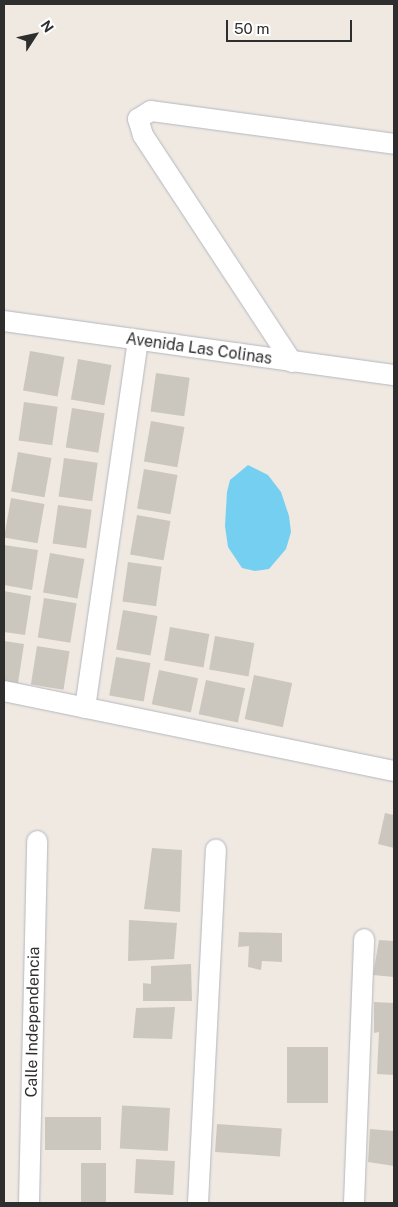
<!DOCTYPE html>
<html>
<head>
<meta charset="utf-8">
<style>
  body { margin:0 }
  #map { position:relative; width:398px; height:1207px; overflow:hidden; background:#efe9e1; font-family:"Public Sans",sans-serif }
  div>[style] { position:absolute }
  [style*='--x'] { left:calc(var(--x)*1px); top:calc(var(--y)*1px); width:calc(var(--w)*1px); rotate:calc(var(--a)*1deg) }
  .water>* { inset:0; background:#75cff0 }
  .building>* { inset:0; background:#cbc7bf; transform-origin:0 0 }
  .roads { filter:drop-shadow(0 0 1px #b4b7c1) drop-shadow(0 0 1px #b4b7c1) }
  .minor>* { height:20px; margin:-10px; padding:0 10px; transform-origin:10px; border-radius:10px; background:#fff }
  span { translate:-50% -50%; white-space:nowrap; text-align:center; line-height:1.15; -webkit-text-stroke:5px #fff; paint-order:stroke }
  .street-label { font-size:16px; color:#2e2e2e }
  .frame { position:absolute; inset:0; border:5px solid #2e2e2e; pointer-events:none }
  .north { position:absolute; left:10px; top:10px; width:50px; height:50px; -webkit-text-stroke:4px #fff; paint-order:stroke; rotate:55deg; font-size:14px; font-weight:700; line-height:20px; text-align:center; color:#2e2e2e }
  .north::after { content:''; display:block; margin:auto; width:18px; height:22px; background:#2e2e2e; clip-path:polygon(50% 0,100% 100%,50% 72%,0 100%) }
  .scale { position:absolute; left:226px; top:20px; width:126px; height:22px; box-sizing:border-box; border:2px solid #2e2e2e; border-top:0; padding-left:6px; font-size:15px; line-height:18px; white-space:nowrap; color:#2e2e2e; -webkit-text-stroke:4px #fff; paint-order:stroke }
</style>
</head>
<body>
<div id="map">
  <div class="water">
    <div style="clip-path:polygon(248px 465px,268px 475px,281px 492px,289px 516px,291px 532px,286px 549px,269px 569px,255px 571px,242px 568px,228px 547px,225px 526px,227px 492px,230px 480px)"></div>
  </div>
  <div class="building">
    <div style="left:30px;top:351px;width:35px;height:40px;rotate:10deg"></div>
    <div style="left:78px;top:359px;width:34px;height:41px;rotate:10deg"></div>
    <div style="left:156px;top:373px;width:34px;height:39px;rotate:8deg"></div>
    <div style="left:24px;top:402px;width:34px;height:39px;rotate:8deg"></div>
    <div style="left:72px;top:408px;width:33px;height:40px;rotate:9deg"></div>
    <div style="left:151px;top:421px;width:34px;height:41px;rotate:10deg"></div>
    <div style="left:18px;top:452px;width:34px;height:40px;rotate:10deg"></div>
    <div style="left:64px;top:458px;width:34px;height:39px;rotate:8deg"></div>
    <div style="left:144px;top:469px;width:34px;height:40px;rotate:10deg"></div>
    <div style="left:11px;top:498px;width:34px;height:40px;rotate:10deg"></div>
    <div style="left:58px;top:505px;width:34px;height:39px;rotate:8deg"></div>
    <div style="left:137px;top:515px;width:34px;height:40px;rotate:10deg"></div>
    <div style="clip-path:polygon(4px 545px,38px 550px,32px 590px,4px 585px)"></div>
    <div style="left:50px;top:553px;width:35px;height:40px;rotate:10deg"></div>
    <div style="left:128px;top:562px;width:34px;height:40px;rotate:8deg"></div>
    <div style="clip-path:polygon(4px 591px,31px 596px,25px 635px,4px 632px)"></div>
    <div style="left:44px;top:598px;width:33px;height:40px;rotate:9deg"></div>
    <div style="left:123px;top:610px;width:35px;height:40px;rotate:10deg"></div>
    <div style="left:170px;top:627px;width:40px;height:34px;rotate:10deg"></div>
    <div style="left:215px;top:636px;width:40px;height:34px;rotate:10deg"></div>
    <div style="clip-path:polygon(4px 641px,24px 644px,18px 683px,4px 681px)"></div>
    <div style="left:37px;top:646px;width:33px;height:39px;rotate:9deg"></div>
    <div style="left:116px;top:657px;width:35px;height:39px;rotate:10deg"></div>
    <div style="left:159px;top:670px;width:40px;height:35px;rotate:12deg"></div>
    <div style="left:254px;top:675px;width:39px;height:45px;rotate:12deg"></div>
    <div style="left:206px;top:680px;width:40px;height:35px;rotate:12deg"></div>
    <div style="clip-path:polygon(385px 813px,394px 815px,394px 848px,378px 844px)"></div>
    <div style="clip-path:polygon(152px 848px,182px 850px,180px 912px,144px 909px)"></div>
    <div style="clip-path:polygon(129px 920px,177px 923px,174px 959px,128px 961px)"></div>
    <div style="clip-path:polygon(239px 932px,282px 933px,282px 962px,262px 961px,261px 970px,248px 967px,249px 946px,238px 947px)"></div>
    <div style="clip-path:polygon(379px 940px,394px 941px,394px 977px,373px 975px)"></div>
    <div style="clip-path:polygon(191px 964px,192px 1001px,143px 1001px,143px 983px,151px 984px,151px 966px)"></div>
    <div style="clip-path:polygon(374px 1002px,394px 1003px,394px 1075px,377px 1074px,379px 1032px,374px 1033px)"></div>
    <div style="clip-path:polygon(175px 1007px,172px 1039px,133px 1038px,136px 1008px)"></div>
    <div style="left:287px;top:1047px;width:41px;height:56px"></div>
    <div style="left:170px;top:1108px;width:43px;height:48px;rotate:93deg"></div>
    <div style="left:45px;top:1117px;width:56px;height:33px"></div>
    <div style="left:217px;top:1124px;width:65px;height:28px;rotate:4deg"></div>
    <div style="clip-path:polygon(370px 1129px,394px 1131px,394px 1166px,368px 1162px)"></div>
    <div style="left:136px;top:1159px;width:39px;height:34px;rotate:3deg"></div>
    <div style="left:81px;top:1163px;width:25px;height:40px"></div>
  </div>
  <div class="roads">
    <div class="minor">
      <div style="--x:4;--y:321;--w:394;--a:7.9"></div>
      <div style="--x:292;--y:362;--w:272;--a:-123.3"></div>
      <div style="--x:143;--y:135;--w:17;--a:-107"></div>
      <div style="--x:138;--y:119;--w:15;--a:-32"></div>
      <div style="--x:151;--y:111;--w:245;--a:7.7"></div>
      <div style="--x:4;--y:691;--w:398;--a:11.6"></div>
      <div style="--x:85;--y:708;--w:371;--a:-81.8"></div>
      <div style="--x:29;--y:1203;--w:362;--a:-88.7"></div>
      <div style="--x:198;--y:1203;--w:354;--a:-87.1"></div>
      <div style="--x:354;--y:1203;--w:264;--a:-87.8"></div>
    </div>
  </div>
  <div class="street-label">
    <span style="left:199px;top:349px;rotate:8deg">Avenida Las Colinas</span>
    <span style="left:33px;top:1022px;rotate:-89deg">Calle Independencia</span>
  </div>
  <div class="frame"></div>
  <div class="north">N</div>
  <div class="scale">50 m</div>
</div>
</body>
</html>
